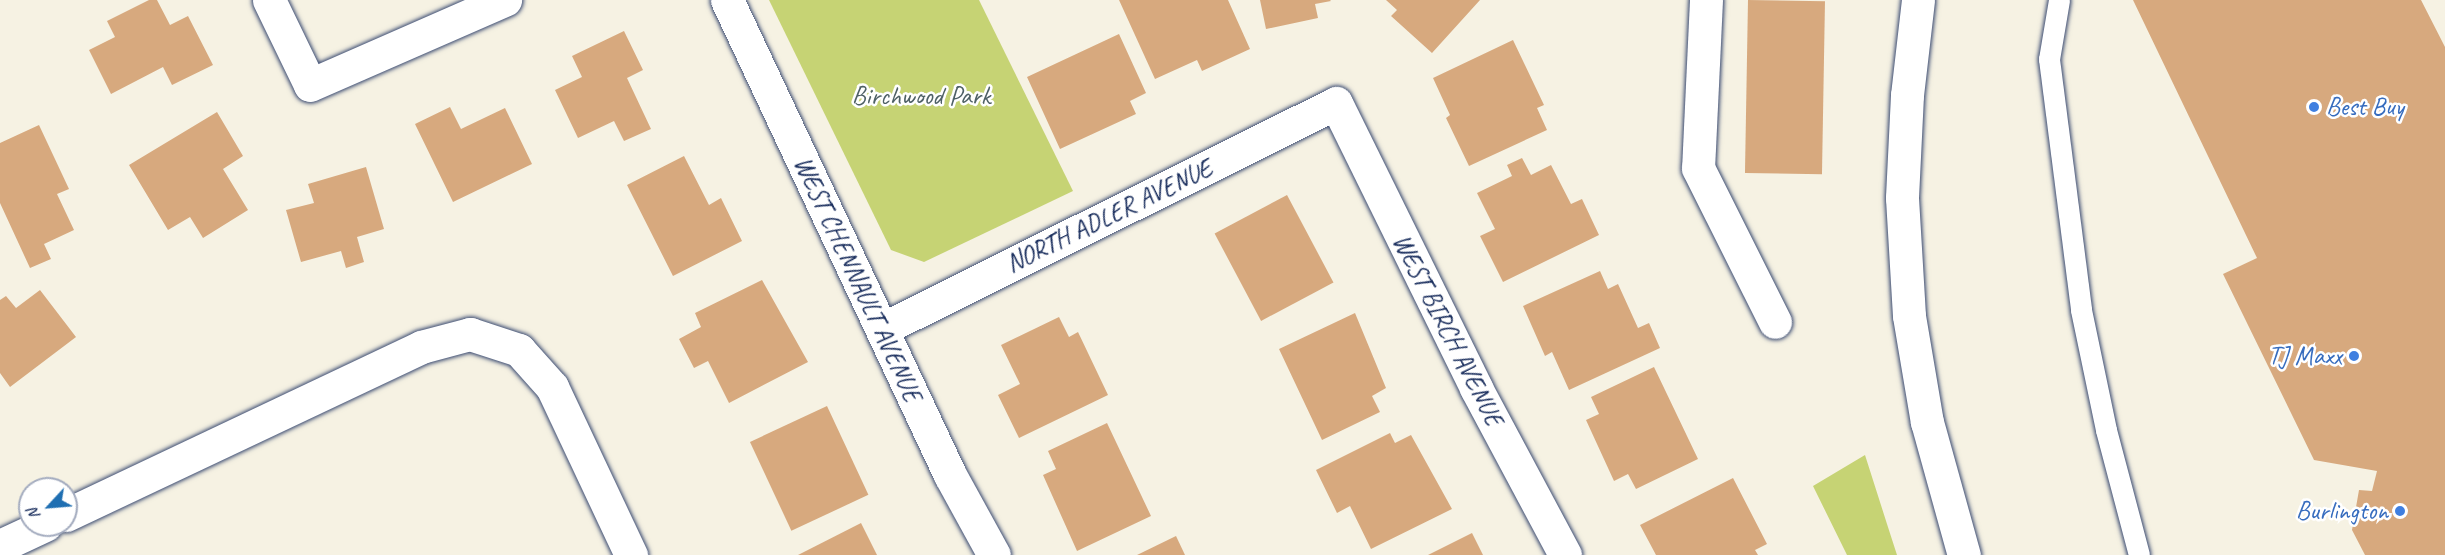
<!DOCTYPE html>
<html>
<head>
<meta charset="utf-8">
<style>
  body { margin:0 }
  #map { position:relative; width:2445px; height:555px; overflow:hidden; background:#f6f2e3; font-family:Caveat,sans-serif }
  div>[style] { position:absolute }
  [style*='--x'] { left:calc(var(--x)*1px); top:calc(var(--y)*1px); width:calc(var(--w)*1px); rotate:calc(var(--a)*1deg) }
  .green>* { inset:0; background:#c6d374 }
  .building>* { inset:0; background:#d7a97e; transform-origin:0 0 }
  .roads { filter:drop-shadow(0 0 2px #3c4c72) drop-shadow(0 0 2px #3c4c72) }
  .service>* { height:21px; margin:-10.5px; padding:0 10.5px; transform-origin:10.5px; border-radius:10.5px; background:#fff }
  .minor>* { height:33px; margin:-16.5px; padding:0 16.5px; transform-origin:16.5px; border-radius:16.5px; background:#fff }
  .dots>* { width:16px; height:16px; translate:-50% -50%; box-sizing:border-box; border:3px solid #fff; border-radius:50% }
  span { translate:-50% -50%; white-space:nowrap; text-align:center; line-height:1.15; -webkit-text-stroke:5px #fff; paint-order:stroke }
  .park-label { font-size:26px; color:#4e6065 }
  .shop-label { font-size:26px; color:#366cbe }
  .left { translate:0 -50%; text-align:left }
  .right { translate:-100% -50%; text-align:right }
  .street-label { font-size:26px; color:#1b2f5e }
  .north { position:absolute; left:18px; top:477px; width:60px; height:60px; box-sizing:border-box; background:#fff; border:2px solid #a4acbf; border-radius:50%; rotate:244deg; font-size:16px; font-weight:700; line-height:24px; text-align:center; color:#1b2f5e }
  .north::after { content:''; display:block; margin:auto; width:21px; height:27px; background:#1f6fb2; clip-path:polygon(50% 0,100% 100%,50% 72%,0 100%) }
</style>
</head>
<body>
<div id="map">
  <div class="green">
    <div style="clip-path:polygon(769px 0,979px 0,1073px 191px,924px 262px,891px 250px)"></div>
    <div style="clip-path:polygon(1865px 455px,1887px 524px,1897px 555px,1847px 555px,1813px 486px)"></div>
  </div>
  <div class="building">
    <div style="clip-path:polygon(149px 0,157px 0,170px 25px,188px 16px,213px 65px,172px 85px,163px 67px,111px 94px,89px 50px,115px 37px,107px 21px)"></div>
    <div style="clip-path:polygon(1119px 0,1228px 0,1250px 49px,1202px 71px,1197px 60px,1155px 79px)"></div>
    <div style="clip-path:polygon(1260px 0,1330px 0,1331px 1px,1315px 4px,1318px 18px,1266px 29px)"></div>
    <div style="clip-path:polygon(1386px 0,1480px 0,1432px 53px,1391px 16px,1397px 10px)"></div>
    <div style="left:1748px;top:0;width:77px;height:173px;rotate:1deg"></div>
    <div style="clip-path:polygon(2133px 0,2421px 0,2445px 47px,2445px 555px,2365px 555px,2352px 530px,2359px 490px,2372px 491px,2377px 471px,2314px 460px,2223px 274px,2257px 258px)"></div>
    <div style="clip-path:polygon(624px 31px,643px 70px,627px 78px,651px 129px,624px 141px,614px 121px,578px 138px,555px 90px,582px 77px,572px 56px)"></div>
    <div style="clip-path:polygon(1119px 34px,1146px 93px,1130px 101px,1136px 114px,1060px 149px,1027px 77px)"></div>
    <div style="clip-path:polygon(1513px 40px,1544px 105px,1537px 108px,1547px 130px,1469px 166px,1446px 118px,1450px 115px,1433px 78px)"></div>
    <div style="clip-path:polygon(450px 107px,461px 129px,505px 108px,532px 164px,453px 202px,415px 124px)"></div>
    <div style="clip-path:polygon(217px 112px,243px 156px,223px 169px,248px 210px,203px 238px,190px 217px,168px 230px,129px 165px)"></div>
    <div style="clip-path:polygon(39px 125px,69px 189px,57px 194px,74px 230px,44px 244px,51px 259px,30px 268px,0 203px,0 143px)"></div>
    <div style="clip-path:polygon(684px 156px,709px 205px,721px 198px,742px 241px,673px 276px,627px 185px)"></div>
    <div style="clip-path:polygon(1522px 158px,1531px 175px,1551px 165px,1571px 204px,1582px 199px,1599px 235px,1503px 282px,1480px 236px,1495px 229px,1477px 193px,1512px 176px,1507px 165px)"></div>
    <div style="clip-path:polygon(366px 167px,384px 229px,357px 237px,364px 262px,346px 268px,341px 251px,301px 262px,286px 210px,314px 203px,308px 184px)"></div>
    <div style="left:1287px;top:195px;width:99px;height:82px;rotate:62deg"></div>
    <div style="clip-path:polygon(1600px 271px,1608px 289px,1618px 284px,1638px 328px,1649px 323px,1660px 348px,1569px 390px,1552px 352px,1545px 356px,1523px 306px)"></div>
    <div style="clip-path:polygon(762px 280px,808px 362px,729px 403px,708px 361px,694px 368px,679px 339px,701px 327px,695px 313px)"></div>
    <div style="clip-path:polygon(40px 290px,76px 337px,10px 387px,0 373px,0 300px,6px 296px,16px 308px)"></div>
    <div style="clip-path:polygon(1355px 313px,1386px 388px,1372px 396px,1380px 412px,1322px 440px,1279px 349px)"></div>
    <div style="clip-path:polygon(1059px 317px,1069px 337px,1078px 332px,1108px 395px,1019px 438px,998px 395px,1020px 384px,1001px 345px)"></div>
    <div style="clip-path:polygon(1654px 367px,1698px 459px,1636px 489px,1628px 474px,1614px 481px,1586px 420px,1599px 414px,1591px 397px)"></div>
    <div style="left:827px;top:406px;width:98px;height:85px;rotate:65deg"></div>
    <div style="clip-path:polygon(1107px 423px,1151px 516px,1077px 551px,1043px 475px,1056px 469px,1048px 451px)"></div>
    <div style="clip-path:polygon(1390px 433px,1395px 443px,1411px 435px,1452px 509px,1371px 549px,1350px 506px,1337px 513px,1316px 470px)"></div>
    <div style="clip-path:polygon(1733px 478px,1767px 544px,1755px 550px,1758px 555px,1656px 555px,1640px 525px)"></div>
    <div style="clip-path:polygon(861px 523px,877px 555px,798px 555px)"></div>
    <div style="clip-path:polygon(1472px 533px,1483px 555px,1428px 555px)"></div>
    <div style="clip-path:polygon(1176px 536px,1185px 555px,1137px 555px)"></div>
  </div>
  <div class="roads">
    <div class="service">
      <div style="--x:2059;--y:0;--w:60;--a:99.6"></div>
      <div style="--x:2049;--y:59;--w:253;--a:82.7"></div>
      <div style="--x:2081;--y:310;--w:123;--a:78.2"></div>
      <div style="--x:2106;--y:430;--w:129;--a:75.2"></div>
    </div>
    <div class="minor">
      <div style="--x:269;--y:0;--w:94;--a:64.2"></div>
      <div style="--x:310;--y:85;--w:213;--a:-23.6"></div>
      <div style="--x:727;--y:0;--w:525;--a:64.85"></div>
      <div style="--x:950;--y:475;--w:91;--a:61.2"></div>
      <div style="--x:1706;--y:0;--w:168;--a:92.7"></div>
      <div style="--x:1698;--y:168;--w:172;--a:63.4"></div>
      <div style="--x:1918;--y:0;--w:96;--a:96.6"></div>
      <div style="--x:1907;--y:95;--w:103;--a:92.8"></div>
      <div style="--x:1902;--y:198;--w:118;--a:86.6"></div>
      <div style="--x:1909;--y:316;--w:108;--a:80.4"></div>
      <div style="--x:1927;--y:422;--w:138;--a:74.5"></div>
      <div style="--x:882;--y:329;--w:507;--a:-26.46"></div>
      <div style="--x:1336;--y:103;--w:318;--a:63.8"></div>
      <div style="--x:1476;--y:388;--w:189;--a:61.9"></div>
      <div style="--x:66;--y:515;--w:393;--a:-25.3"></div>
      <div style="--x:421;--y:347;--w:51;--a:-14.9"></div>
      <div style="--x:470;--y:334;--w:52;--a:18.1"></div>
      <div style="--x:519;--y:350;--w:50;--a:48.3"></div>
      <div style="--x:552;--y:387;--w:186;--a:64.8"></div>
      <div style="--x:0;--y:546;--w:50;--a:-25"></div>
    </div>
  </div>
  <div class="dots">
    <div style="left:2314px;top:107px;background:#3f7fe0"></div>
    <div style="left:2354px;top:356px;background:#3f7fe0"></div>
    <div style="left:2400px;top:511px;background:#3f7fe0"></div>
  </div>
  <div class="park-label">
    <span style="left:921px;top:96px">Birchwood Park</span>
  </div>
  <div class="shop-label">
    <span class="left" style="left:2326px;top:107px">Best Buy</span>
    <span class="right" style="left:2342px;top:356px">TJ Maxx</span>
    <span class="right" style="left:2388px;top:511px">Burlington</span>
  </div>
  <div class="street-label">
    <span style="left:1109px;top:216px;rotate:-26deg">NORTH ADLER AVENUE</span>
    <span style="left:858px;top:279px;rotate:65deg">WEST CHENNAULT AVENUE</span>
    <span style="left:1448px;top:330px;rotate:63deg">WEST BIRCH AVENUE</span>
  </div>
  <div class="north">N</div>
</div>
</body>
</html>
